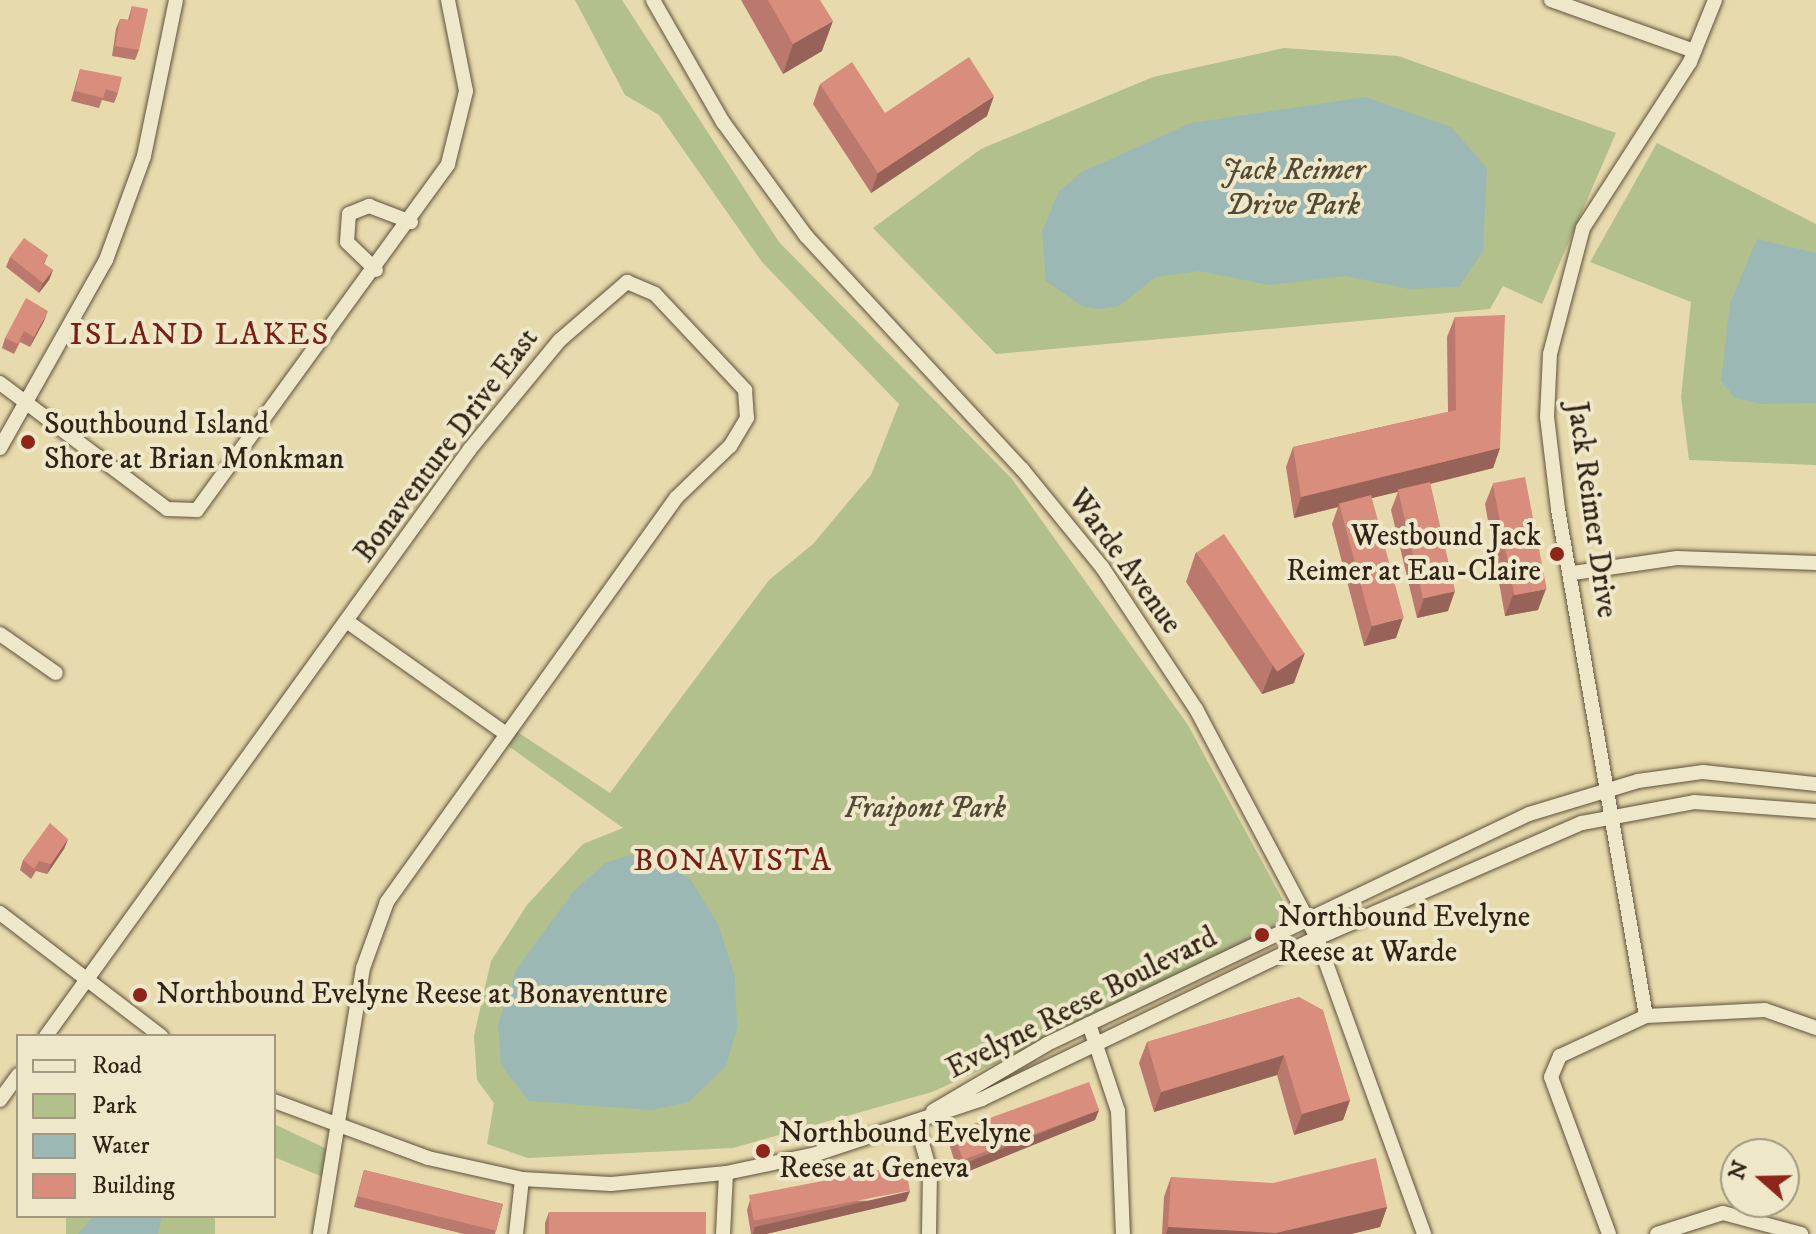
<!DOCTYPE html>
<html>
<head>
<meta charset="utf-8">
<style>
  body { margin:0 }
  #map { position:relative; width:1816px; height:1234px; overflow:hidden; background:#e7daac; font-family:"IM FELL DW Pica",serif }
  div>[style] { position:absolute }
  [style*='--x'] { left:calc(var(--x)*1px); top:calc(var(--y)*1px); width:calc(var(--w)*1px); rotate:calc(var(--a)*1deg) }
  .green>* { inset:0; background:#b2c08c; transform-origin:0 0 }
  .water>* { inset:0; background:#9bb8b5 }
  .roads { filter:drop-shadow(0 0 2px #5f513c) drop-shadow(0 0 2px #5f513c) }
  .minor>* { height:14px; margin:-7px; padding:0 7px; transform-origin:7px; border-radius:7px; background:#efe7c9 }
  .wall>* { inset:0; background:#ba796c }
  .shaded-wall>* { inset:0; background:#976358 }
  .building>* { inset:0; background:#d88d7d; transform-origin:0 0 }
  .dots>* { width:22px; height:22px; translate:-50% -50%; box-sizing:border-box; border:4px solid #efe7c9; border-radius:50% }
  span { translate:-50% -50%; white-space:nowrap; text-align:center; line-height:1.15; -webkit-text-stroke:8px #efe7c9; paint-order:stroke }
  .park-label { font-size:30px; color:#524a34; font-style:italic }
  .poi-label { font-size:30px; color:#322317 }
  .left { translate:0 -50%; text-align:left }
  .right { translate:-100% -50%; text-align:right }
  .street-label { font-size:30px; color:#322317 }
  .neighbourhood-label { font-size:32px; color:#7a1f14; letter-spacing:2px }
  .legend { position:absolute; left:16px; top:1034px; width:260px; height:184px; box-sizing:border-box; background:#efe7c9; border:2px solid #a39982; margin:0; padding:10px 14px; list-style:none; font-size:24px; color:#322317 }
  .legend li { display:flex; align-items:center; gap:16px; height:40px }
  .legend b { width:40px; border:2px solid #a39982 }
  .north { position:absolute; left:1720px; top:1138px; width:80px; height:80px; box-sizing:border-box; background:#efe7c9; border:2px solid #a39982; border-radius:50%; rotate:290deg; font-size:22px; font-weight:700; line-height:32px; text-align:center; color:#322317 }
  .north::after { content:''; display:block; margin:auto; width:28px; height:36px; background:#8f2418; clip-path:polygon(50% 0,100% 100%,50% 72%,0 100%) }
</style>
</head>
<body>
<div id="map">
  <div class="green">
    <div style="clip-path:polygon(575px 0,622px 0,779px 242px,1012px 479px,1188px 725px,1298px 928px,932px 1092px,733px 1148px,528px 1158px,487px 1144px,494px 1103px,477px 1080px,474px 1036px,491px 961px,527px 905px,583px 844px,623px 828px,507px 745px,516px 731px,610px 793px,769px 580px,813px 544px,871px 475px,899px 404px,762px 262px,659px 115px,625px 95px)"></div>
    <div style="clip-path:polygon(1284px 48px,1398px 56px,1616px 133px,1542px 304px,1503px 286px,1490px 309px,996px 354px,873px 228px,981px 149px,1153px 77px)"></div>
    <div style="clip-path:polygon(1657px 143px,1816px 224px,1816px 465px,1689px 460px,1681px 397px,1691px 302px,1590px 262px)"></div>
    <div style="clip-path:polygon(274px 1124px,327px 1149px,323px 1177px,274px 1157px)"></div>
    <div style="left:66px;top:1216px;width:149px;height:23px"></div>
  </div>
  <div class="water">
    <div style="clip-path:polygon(1365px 97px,1451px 127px,1487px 168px,1483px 251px,1459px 287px,1409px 289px,1345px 276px,1270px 285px,1199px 271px,1156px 277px,1119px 306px,1099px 309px,1081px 306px,1046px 281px,1042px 231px,1059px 191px,1082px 172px,1191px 123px)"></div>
    <div style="clip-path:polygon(1757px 239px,1816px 253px,1816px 403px,1762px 404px,1735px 398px,1721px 381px,1730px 303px)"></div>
    <div style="clip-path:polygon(630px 855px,660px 860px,691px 880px,718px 924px,735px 977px,737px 1028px,726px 1066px,689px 1102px,651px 1110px,529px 1101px,501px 1065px,498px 1024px,516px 970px,573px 892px,605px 863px)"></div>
    <div style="clip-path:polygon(93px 1216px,161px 1216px,161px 1220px,158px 1234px,78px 1234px)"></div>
  </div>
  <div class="roads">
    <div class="minor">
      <div style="--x:653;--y:0;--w:141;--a:60.2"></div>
      <div style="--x:723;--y:122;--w:141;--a:53.9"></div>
      <div style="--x:806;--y:236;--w:318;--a:47.2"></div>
      <div style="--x:1022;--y:469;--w:127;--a:50.8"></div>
      <div style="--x:1102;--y:567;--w:170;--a:56.5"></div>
      <div style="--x:1196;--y:709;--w:259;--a:62.1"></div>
      <div style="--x:1317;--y:938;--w:315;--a:70.1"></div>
      <div style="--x:1551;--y:0;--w:152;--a:19.6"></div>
      <div style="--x:376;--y:270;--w:40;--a:-136"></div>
      <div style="--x:347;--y:242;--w:28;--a:-86"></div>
      <div style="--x:349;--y:214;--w:22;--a:-22"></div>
      <div style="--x:369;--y:206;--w:45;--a:20.9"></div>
      <div style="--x:0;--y:383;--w:209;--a:37"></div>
      <div style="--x:167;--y:509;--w:30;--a:2"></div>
      <div style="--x:197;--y:510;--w:427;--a:-54"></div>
      <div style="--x:448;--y:164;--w:75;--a:-76.1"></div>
      <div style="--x:466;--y:91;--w:93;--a:-101.2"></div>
      <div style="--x:0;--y:448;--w:216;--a:-60.6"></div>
      <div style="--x:106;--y:260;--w:111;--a:-69.9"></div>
      <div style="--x:144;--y:156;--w:159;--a:-78.4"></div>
      <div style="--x:1573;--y:573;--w:105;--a:-8.2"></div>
      <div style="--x:1677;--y:558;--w:139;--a:2.1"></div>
      <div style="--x:348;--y:622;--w:192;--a:35.3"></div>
      <div style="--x:0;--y:634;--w:68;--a:34.9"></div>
      <div style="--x:0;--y:913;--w:203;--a:37.4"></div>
      <div style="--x:1646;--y:1016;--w:515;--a:-99.85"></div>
      <div style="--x:1558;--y:509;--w:93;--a:-96.8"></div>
      <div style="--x:1547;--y:417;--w:63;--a:-87.3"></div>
      <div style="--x:1550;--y:354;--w:130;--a:-75.3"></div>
      <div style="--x:1583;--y:228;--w:197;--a:-57.2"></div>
      <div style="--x:1690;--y:62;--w:67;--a:-68"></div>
      <div style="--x:1089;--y:1024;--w:92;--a:71.6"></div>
      <div style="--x:1118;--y:1111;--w:123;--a:87.7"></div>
      <div style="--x:46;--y:1036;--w:724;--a:-54.16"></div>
      <div style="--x:470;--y:449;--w:141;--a:-50.5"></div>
      <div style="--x:560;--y:340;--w:89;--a:-40.9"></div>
      <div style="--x:627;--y:282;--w:30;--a:23"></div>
      <div style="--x:655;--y:294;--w:132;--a:46.8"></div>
      <div style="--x:745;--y:390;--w:28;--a:86"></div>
      <div style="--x:747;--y:418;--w:33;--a:121"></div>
      <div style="--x:730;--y:446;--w:75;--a:136.1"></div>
      <div style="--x:676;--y:498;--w:497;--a:125.6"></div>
      <div style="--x:387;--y:902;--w:70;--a:110"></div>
      <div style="--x:363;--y:968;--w:269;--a:99.2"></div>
      <div style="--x:0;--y:1100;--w:31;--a:-54"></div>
      <div style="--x:274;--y:1101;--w:164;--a:20.3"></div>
      <div style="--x:428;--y:1158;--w:96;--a:12.6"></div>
      <div style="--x:522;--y:1179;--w:89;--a:3.2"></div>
      <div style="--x:611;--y:1184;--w:116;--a:-5.5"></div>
      <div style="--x:726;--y:1173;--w:92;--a:-11.9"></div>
      <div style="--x:816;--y:1154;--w:175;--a:-18.3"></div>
      <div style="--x:982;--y:1099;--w:372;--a:-25.7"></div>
      <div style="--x:1317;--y:938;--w:289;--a:-23.5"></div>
      <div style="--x:1582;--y:823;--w:114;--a:-10.6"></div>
      <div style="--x:1694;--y:802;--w:122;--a:4.2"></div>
      <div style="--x:933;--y:1111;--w:132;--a:-30.4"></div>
      <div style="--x:1047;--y:1044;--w:534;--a:-25.51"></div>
      <div style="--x:1529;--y:814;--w:114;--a:-16.8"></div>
      <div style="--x:1638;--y:781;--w:66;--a:-7.9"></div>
      <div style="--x:1703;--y:772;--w:114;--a:6.1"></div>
      <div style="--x:916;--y:1122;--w:51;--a:74.1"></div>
      <div style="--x:930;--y:1171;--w:63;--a:90.9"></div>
      <div style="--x:516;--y:1234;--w:55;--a:-83.8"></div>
      <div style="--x:723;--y:1234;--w:61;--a:-87.2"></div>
      <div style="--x:1609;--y:1234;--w:167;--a:-110.3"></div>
      <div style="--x:1551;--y:1077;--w:23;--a:-67"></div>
      <div style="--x:1560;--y:1056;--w:95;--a:-24.9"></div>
      <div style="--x:1646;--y:1016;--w:119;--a:-2.9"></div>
      <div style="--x:1765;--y:1010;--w:54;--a:19.4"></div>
      <div style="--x:1657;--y:1234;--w:69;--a:-17.7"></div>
      <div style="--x:1723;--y:1213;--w:81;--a:15.1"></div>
    </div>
  </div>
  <div class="wall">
    <div style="clip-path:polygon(741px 0,820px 0,822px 51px,783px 74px)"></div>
    <div style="clip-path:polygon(132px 6px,139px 50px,135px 60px,112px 56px,116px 29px,120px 19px,128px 20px)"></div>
    <div style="clip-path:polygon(80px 69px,118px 93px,114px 103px,102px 100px,99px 108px,71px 101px)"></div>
    <div style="clip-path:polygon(820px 84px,885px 113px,987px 116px,871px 193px,813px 104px)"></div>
    <div style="clip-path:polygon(48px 255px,44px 264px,53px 270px,49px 280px,39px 293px,6px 267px,10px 257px)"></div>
    <div style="clip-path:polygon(1455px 317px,1500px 448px,1493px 468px,1430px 484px,1448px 611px,1417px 618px,1391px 510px,1398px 492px,1371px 498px,1396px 638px,1364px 646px,1332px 524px,1338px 507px,1294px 518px,1286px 467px,1293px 447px,1448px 412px,1447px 337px)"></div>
    <div style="clip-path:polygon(44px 321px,30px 347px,20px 342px,14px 354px,2px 348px,5px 338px)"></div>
    <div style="clip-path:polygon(1493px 484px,1538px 610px,1505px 616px,1485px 504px)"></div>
    <div style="clip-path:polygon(1196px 552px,1294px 683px,1262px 694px,1186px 582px)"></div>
    <div style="clip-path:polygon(68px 839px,64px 849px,47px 874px,36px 871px,31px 879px,20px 870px,23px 860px)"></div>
    <div style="clip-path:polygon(1299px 997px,1350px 1100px,1343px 1120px,1294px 1135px,1277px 1075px,1154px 1112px,1139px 1063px,1147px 1042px)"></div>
    <div style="clip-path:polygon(1099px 1110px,1095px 1120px,959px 1175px,950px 1147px,954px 1136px)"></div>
    <div style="clip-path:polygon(364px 1170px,503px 1204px,495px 1234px,464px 1234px,354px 1207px)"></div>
    <div style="clip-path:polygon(1171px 1177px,1387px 1207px,1380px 1227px,1351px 1234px,1162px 1234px,1164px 1197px)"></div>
    <div style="clip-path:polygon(750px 1200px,906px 1201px,766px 1234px,751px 1234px,747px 1210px)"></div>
    <div style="clip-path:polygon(549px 1212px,706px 1234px,545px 1234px,545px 1223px)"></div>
  </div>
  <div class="shaded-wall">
    <div style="clip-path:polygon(833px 21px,822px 51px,783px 74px,793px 44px)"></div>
    <div style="clip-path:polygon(994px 96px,987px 116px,871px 193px,878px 173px)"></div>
    <div style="clip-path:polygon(53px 270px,49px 280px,39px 293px,43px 283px)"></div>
    <div style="clip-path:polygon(48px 311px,44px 321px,30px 347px,34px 337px)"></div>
    <div style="clip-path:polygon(1500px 448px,1493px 468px,1340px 506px,1339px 503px,1338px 507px,1294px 518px,1301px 497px)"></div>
    <div style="clip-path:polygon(1546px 589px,1538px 610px,1505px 616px,1513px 595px)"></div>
    <div style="clip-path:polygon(1455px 591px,1448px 611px,1417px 618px,1424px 598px)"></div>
    <div style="clip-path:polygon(1403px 618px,1396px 638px,1364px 646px,1372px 626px)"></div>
    <div style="clip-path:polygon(1305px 653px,1294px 683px,1262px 694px,1273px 665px)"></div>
    <div style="clip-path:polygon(68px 839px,64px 849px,47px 874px,51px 864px)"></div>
    <div style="clip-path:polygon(1284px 1055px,1277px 1075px,1154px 1112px,1161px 1092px)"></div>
    <div style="clip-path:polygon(1350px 1100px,1343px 1120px,1294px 1135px,1302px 1114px)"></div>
    <div style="clip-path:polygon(1099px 1110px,1095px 1120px,959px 1175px,963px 1164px)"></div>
    <div style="clip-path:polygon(910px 1191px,906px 1201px,766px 1234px,753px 1234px,755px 1227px)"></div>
    <div style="clip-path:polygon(1387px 1207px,1380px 1227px,1351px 1234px,1166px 1234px,1168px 1227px)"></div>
  </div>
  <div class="building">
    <div style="clip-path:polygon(768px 0,820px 0,833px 21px,793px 44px)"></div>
    <div style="clip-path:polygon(132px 6px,148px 9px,139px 50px,115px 46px,120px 19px,130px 20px)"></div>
    <div style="clip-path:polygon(969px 57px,994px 96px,878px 173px,820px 84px,852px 62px,885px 113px)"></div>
    <div style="clip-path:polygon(80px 69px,122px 77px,118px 93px,106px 89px,103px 98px,75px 91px)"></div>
    <div style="clip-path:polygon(24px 238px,48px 255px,43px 263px,53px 270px,43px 283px,10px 257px)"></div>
    <div style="clip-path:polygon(26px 298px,48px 311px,34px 337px,24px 331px,18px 344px,5px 338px)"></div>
    <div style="clip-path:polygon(1505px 315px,1500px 448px,1301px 497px,1293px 447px,1456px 410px,1455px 317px)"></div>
    <div style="left:1525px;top:477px;width:114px;height:33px;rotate:79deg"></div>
    <div style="left:1430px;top:482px;width:112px;height:33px;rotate:77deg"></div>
    <div style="left:1371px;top:495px;width:127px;height:33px;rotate:75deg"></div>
    <div style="left:1224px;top:534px;width:144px;height:33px;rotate:56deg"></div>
    <div style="clip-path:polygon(50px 823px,68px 839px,51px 864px,39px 861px,34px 869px,23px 860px)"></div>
    <div style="clip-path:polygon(1299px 997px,1323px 1010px,1350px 1100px,1302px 1114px,1284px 1055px,1161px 1092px,1147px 1042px)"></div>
    <div style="left:1089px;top:1082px;width:30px;height:145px;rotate:70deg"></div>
    <div style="clip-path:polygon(1376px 1158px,1387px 1207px,1276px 1233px,1168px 1227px,1171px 1177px,1273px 1183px)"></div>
    <div style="left:905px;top:1165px;width:26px;height:159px;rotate:79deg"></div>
    <div style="left:364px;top:1170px;width:143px;height:27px;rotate:14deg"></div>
    <div style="left:549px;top:1212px;width:157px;height:22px"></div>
  </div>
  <div class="dots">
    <div style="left:28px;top:442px;background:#8f2418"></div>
    <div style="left:1557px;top:554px;background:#8f2418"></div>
    <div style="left:1262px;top:935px;background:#8f2418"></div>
    <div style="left:140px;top:995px;background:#8f2418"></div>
    <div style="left:763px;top:1151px;background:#8f2418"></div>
  </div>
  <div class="park-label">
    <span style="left:1293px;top:188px">Jack Reimer<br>Drive Park</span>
    <span style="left:925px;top:809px">Fraipont Park</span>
  </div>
  <div class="poi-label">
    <span class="left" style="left:44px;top:442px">Southbound Island<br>Shore at Brian Monkman</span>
    <span class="right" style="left:1541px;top:554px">Westbound Jack<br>Reimer at Eau-Claire</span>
    <span class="left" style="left:1278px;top:935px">Northbound Evelyne<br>Reese at Warde</span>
    <span class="left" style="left:156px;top:995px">Northbound Evelyne Reese at Bonaventure</span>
    <span class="left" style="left:779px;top:1151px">Northbound Evelyne<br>Reese at Geneva</span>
  </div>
  <div class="street-label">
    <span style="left:447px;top:446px;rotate:-53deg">Bonaventure Drive East</span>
    <span style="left:1591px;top:510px;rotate:82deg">Jack Reimer Drive</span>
    <span style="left:1124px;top:562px;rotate:54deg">Warde Avenue</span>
    <span style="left:1082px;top:1004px;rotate:-27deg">Evelyne Reese Boulevard</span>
  </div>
  <div class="neighbourhood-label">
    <span style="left:200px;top:335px">ISLAND LAKES</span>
    <span style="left:733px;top:861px">BONAVISTA</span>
  </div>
  <ul class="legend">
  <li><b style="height:10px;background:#efe7c9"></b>Road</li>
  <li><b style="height:22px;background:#b2c08c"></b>Park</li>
  <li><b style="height:22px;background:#9bb8b5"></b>Water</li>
  <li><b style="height:22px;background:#d88d7d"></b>Building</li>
  </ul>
  <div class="north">N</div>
</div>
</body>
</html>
